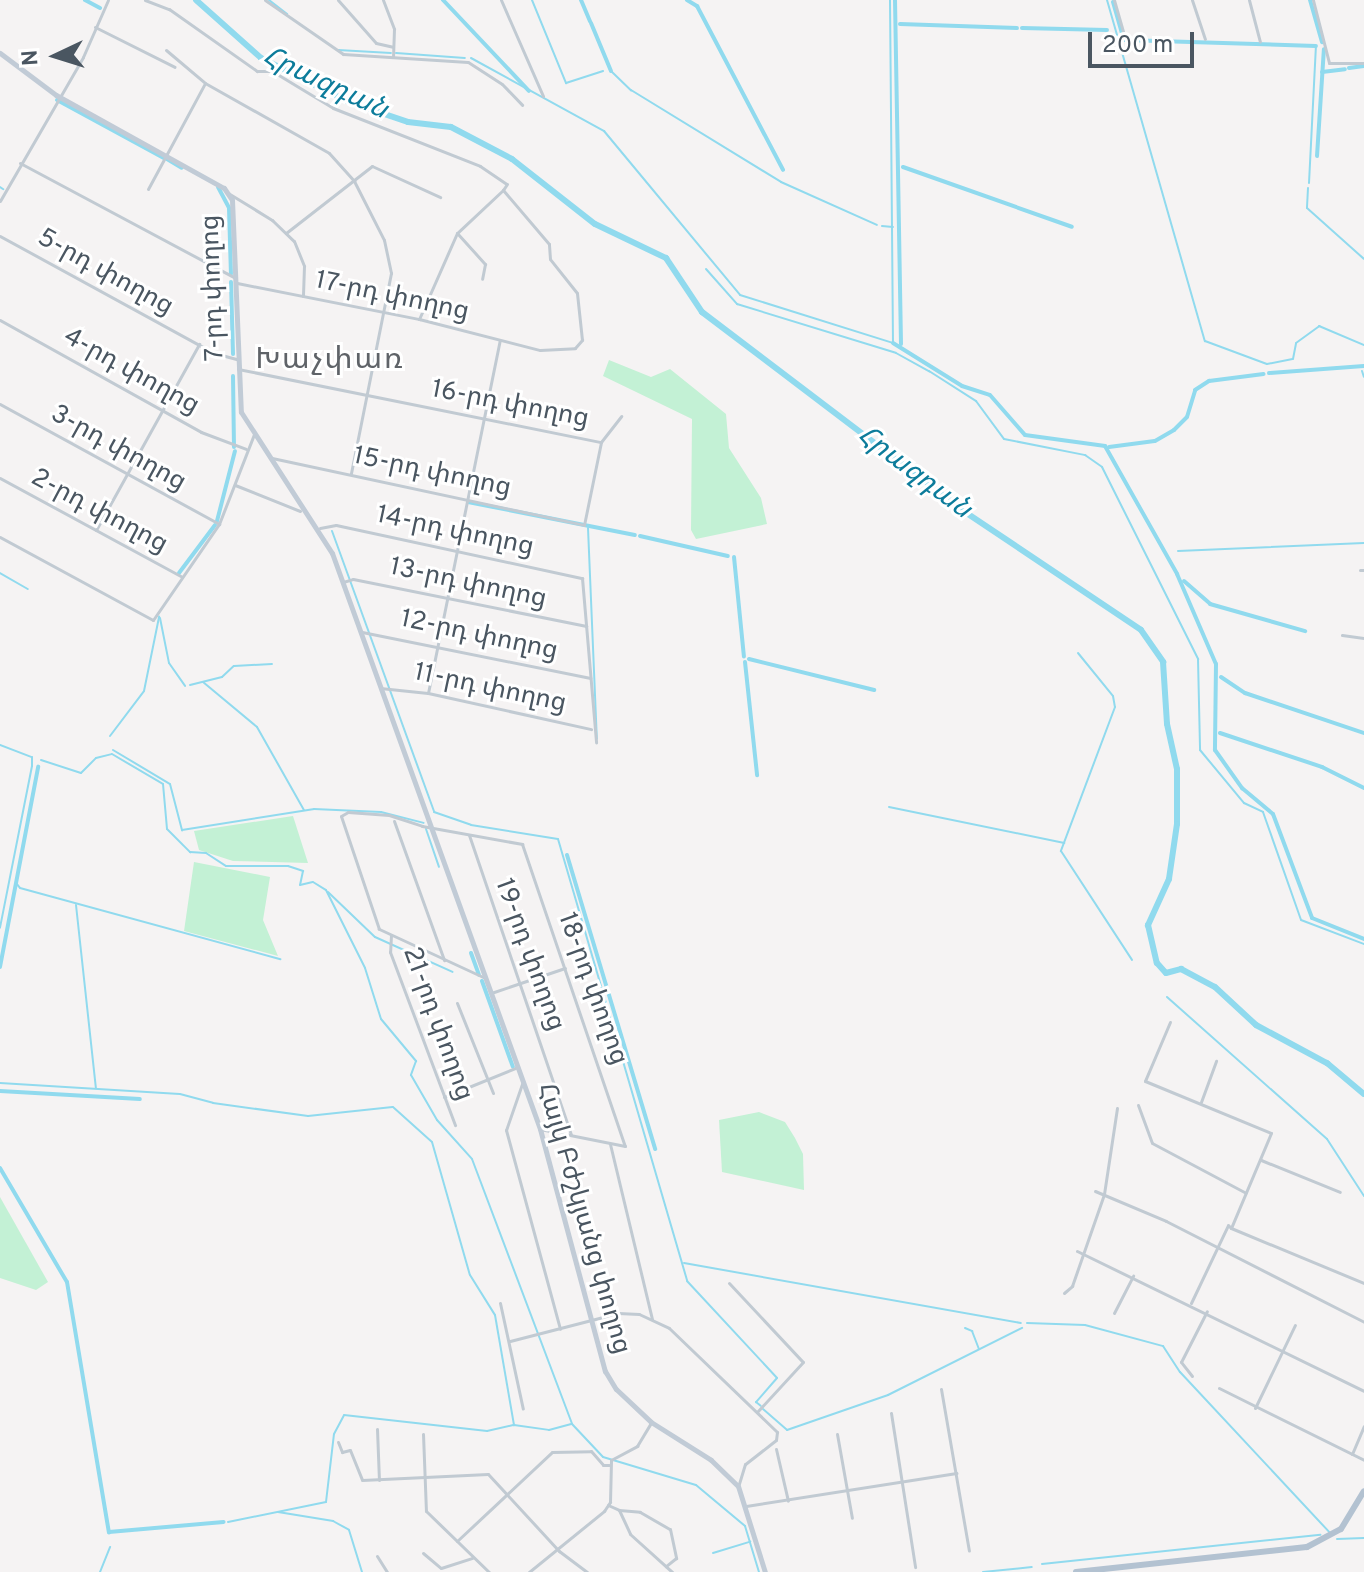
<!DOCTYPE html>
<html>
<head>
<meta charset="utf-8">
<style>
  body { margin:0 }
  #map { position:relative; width:1364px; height:1572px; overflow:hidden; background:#f5f3f3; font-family:Overpass,"Noto Sans Armenian",sans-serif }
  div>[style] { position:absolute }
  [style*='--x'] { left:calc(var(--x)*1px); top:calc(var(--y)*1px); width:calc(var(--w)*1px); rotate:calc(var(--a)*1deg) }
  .green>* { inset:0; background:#c3f1d5 }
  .stream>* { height:2px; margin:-1px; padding:0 1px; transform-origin:1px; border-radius:1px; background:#90daee }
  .canal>* { height:4px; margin:-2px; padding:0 2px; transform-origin:2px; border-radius:2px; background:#90daee }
  .river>* { height:6px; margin:-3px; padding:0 3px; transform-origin:3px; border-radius:3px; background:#90daee }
  .street>* { height:3px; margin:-1.5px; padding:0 1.5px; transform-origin:1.5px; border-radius:1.5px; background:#c1cad2 }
  .secondary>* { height:5px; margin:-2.5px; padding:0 2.5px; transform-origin:2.5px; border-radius:2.5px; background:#c1cbd6 }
  .primary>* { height:6px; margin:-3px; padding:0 3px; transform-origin:3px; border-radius:3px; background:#b3c2d1 }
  span { translate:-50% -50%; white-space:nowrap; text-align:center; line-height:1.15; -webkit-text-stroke:6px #fff; paint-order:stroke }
  .street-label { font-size:26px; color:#4a5661 }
  .water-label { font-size:28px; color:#0c7c9b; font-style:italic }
  .quarter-label { font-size:30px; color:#5f6368; letter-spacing:2px }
  .north { position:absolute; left:16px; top:16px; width:80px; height:80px; -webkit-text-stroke:6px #fff; paint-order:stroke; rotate:266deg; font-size:22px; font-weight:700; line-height:32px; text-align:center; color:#4a5661 }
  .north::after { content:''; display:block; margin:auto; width:28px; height:36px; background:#4a5661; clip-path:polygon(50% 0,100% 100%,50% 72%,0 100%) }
  .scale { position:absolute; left:1088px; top:32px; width:106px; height:36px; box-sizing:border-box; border:4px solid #4a5661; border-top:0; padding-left:10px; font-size:24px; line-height:28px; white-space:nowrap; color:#4a5661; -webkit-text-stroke:6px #fff; paint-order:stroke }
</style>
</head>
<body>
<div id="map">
  <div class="green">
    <div style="clip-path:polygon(609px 360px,651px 377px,670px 369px,726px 414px,729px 448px,761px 498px,767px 524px,696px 539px,691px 530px,692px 419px,603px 376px)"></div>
    <div style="clip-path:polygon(293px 816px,308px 863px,233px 861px,199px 850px,194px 831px)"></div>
    <div style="clip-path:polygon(194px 862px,270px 877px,263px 920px,278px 956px,184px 931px)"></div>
    <div style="clip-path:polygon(759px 1112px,785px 1122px,795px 1138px,803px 1154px,804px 1190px,722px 1172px,719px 1120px)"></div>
    <div style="clip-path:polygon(0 1197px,48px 1282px,36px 1290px,0 1278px)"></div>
  </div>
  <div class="stream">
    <div style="--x:269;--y:0;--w:23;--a:38"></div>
    <div style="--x:532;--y:0;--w:90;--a:67.7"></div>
    <div style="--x:566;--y:83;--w:39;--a:-18"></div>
    <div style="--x:1107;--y:0;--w:355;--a:74"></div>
    <div style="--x:1205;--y:341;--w:66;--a:20.4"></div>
    <div style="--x:1267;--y:364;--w:26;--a:-11"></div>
    <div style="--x:1293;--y:359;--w:16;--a:-79"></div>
    <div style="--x:1296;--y:343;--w:29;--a:-36"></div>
    <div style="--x:1319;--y:326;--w:49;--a:22.9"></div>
    <div style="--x:338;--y:50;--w:53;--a:3.2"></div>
    <div style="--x:396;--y:53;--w:69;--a:4.1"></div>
    <div style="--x:471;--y:58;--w:152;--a:28.8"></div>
    <div style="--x:604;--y:131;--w:213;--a:50.3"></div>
    <div style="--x:740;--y:295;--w:160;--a:17.4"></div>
    <div style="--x:893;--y:343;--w:343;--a:-90.5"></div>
    <div style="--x:611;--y:71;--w:28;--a:44"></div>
    <div style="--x:631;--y:90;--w:176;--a:31.5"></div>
    <div style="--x:781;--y:182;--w:105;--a:24.1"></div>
    <div style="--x:1309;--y:183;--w:137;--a:-87.1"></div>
    <div style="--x:0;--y:187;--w:4;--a:34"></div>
    <div style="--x:1308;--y:188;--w:20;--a:93"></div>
    <div style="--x:1307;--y:208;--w:76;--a:41.8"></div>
    <div style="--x:882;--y:226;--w:11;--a:5"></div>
    <div style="--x:706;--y:269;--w:47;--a:48.5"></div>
    <div style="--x:737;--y:304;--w:166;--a:17.1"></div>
    <div style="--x:896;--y:353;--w:38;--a:29"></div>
    <div style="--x:929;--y:371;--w:56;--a:32.6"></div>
    <div style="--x:976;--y:401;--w:47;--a:53.6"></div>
    <div style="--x:1004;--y:439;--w:83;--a:11.2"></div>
    <div style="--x:1085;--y:455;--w:21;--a:35"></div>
    <div style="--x:1102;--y:467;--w:215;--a:63.4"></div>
    <div style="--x:1198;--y:659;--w:91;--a:88.7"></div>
    <div style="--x:1200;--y:750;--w:69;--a:50.3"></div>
    <div style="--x:1244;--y:803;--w:21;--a:25"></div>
    <div style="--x:1263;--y:812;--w:114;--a:70.6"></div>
    <div style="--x:1301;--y:920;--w:67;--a:20.9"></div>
    <div style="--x:1362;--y:371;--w:6;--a:72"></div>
    <div style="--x:588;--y:528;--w:211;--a:87.6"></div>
    <div style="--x:332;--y:531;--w:299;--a:70"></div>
    <div style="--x:434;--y:812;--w:39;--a:19"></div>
    <div style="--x:471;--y:825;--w:88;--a:9.1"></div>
    <div style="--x:558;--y:839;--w:460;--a:73.7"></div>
    <div style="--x:687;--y:1281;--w:132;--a:47.1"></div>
    <div style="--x:777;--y:1378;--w:32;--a:131"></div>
    <div style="--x:756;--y:1402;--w:6;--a:39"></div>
    <div style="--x:1178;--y:551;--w:186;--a:-2.5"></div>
    <div style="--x:0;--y:573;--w:32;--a:30"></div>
    <div style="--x:160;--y:618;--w:46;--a:78.7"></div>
    <div style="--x:169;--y:663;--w:28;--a:55"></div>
    <div style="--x:1078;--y:653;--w:55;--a:50.9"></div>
    <div style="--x:1113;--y:696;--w:11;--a:80"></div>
    <div style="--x:1115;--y:707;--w:154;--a:110.6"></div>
    <div style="--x:1061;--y:851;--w:130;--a:56.9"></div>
    <div style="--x:203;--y:682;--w:70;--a:39.8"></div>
    <div style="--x:257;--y:727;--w:95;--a:60.5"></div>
    <div style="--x:190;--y:685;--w:33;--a:-14"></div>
    <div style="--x:222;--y:677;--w:16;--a:-43"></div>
    <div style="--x:234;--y:666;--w:38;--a:-3"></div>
    <div style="--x:110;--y:736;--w:56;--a:-52.9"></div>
    <div style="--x:144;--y:691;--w:76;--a:-78.5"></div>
    <div style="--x:0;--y:745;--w:34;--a:21"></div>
    <div style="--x:32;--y:757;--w:9;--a:90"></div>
    <div style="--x:32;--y:766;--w:165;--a:101.2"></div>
    <div style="--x:113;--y:750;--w:66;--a:30.8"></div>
    <div style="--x:170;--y:784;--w:48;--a:75.4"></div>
    <div style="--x:182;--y:830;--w:134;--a:-9"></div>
    <div style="--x:314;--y:809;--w:67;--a:2.6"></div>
    <div style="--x:381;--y:812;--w:44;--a:14.3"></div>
    <div style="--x:41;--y:760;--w:42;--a:18"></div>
    <div style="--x:81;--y:773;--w:21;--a:-45"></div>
    <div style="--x:96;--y:758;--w:16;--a:-14"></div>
    <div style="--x:112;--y:754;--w:59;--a:30.5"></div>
    <div style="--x:163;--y:784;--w:45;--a:84.9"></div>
    <div style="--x:167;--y:829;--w:33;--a:45"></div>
    <div style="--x:190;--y:852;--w:16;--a:4"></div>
    <div style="--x:206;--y:853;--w:24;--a:33"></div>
    <div style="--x:226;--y:866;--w:62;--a:0"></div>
    <div style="--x:288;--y:866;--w:16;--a:18"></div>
    <div style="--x:303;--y:871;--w:14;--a:102"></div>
    <div style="--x:300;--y:885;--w:13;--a:-13"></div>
    <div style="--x:313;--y:882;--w:15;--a:32"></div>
    <div style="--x:326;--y:890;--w:87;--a:63.4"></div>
    <div style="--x:365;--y:968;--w:53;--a:72.6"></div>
    <div style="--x:381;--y:1019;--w:55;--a:50.2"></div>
    <div style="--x:416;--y:1061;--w:15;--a:110"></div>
    <div style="--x:411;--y:1075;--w:52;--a:60"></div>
    <div style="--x:437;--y:1120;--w:52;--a:48.1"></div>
    <div style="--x:472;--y:1159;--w:283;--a:69.3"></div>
    <div style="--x:572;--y:1424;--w:45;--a:46.8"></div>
    <div style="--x:603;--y:1457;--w:97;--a:16.8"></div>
    <div style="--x:696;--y:1485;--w:64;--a:39.9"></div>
    <div style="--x:745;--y:1526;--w:48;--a:73.1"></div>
    <div style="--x:889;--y:807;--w:179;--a:11.6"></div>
    <div style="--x:426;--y:829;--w:40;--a:71.1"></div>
    <div style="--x:16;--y:883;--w:6;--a:51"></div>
    <div style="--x:20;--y:888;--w:270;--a:15.3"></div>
    <div style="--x:328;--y:892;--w:65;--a:43.8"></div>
    <div style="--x:375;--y:937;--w:85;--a:24.2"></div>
    <div style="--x:76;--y:905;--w:184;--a:83.8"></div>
    <div style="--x:1167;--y:997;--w:214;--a:41.6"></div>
    <div style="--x:1327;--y:1139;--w:68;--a:57"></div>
    <div style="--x:0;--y:1083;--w:180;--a:3.5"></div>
    <div style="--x:180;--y:1094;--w:34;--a:15"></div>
    <div style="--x:213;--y:1103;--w:96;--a:7.8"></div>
    <div style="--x:308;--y:1116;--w:85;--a:-6"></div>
    <div style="--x:393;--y:1107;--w:52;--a:41.9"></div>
    <div style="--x:432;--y:1142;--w:138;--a:74.1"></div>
    <div style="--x:470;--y:1275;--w:47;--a:58"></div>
    <div style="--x:495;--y:1315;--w:112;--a:80.2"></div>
    <div style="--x:684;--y:1263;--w:342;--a:10.1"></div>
    <div style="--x:1027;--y:1323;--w:58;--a:2"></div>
    <div style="--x:1085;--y:1325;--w:81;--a:15.1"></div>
    <div style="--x:1163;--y:1346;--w:31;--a:57"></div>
    <div style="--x:1180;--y:1372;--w:219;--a:47"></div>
    <div style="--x:965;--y:1328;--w:8;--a:23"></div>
    <div style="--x:972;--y:1331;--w:19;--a:69"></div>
    <div style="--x:763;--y:1409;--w:32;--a:41"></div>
    <div style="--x:787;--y:1430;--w:107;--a:-19.1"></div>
    <div style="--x:888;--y:1395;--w:150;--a:-26.6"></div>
    <div style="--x:278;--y:1512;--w:56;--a:9.3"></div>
    <div style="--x:333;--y:1521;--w:18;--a:29"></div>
    <div style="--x:349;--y:1530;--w:44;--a:72.8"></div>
    <div style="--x:228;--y:1522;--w:100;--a:-11.5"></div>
    <div style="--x:326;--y:1502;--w:68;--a:-83.3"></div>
    <div style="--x:334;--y:1434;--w:21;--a:-62"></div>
    <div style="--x:344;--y:1415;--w:144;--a:6.4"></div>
    <div style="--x:487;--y:1431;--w:28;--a:-13"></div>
    <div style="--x:514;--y:1425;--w:35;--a:8"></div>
    <div style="--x:549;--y:1430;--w:23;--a:-15"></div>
    <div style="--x:1337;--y:1539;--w:27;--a:-2"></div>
    <div style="--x:713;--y:1553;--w:39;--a:-17"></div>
    <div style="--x:1042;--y:1564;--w:280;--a:-6"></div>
    <div style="--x:100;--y:1572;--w:27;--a:-68"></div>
    <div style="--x:983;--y:1572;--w:49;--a:-5.8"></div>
  </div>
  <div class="canal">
    <div style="--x:85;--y:0;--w:17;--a:28"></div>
    <div style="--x:443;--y:0;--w:125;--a:46.6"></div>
    <div style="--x:581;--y:0;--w:23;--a:67"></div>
    <div style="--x:687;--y:0;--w:12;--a:31"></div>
    <div style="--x:697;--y:6;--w:185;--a:62.3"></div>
    <div style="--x:895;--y:0;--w:344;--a:89"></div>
    <div style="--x:1310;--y:0;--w:44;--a:74.1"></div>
    <div style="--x:1113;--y:2;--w:35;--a:74"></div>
    <div style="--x:591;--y:23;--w:52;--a:67.4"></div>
    <div style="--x:900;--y:24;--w:117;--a:2"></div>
    <div style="--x:1022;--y:28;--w:85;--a:1.3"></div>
    <div style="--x:1125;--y:40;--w:191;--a:1.8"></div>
    <div style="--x:1349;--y:68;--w:15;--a:-8"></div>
    <div style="--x:1322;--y:72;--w:23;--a:-7"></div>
    <div style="--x:57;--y:100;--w:122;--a:28.5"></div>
    <div style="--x:1317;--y:156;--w:107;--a:-86.3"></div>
    <div style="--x:167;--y:159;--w:17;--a:31"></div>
    <div style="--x:903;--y:167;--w:179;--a:19.5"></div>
    <div style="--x:218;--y:187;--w:24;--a:62"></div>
    <div style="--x:229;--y:208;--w:66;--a:88.3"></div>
    <div style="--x:231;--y:282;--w:72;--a:88.4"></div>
    <div style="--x:893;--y:343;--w:81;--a:31.9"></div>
    <div style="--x:962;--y:386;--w:29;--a:18"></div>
    <div style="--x:990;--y:395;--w:53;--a:48.8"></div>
    <div style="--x:1025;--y:435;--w:81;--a:7.8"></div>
    <div style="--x:1105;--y:446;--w:147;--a:60.6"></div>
    <div style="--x:1177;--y:574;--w:98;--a:66.6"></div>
    <div style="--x:1216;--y:664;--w:86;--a:90.7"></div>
    <div style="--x:1215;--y:750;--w:47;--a:54.6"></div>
    <div style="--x:1242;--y:788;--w:40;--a:40"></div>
    <div style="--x:1273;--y:814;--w:111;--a:69.4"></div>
    <div style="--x:1312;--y:918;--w:56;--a:22"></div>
    <div style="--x:1269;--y:373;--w:95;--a:-4.2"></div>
    <div style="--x:233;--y:376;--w:71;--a:89.2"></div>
    <div style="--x:1109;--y:447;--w:46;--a:-7.4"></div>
    <div style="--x:1155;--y:441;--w:22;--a:-30"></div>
    <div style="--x:1174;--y:430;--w:18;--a:-45"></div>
    <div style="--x:1187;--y:417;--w:28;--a:-73"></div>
    <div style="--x:1195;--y:390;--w:17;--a:-33"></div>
    <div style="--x:1209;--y:381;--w:55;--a:-7.3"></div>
    <div style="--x:468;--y:502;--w:170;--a:11.2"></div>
    <div style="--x:217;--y:521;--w:72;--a:-75.6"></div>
    <div style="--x:640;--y:536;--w:90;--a:12.8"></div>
    <div style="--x:734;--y:557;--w:100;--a:84.3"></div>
    <div style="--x:179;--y:573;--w:60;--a:-53.1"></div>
    <div style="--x:1184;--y:581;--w:35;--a:41"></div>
    <div style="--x:1210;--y:604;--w:99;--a:15.9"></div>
    <div style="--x:749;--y:659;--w:129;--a:13.9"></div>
    <div style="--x:745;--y:662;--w:114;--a:83.9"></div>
    <div style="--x:1221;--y:677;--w:29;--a:34"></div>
    <div style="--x:1245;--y:693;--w:126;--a:18.6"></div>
    <div style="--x:1220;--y:733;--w:108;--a:18.4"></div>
    <div style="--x:1322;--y:767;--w:47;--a:26.6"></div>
    <div style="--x:567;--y:855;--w:307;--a:73.3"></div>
    <div style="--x:471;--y:953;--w:23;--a:70"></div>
    <div style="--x:0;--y:967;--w:204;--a:-79.2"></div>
    <div style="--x:482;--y:981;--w:91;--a:70.2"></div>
    <div style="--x:0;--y:1091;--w:140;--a:3.3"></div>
    <div style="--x:0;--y:1168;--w:132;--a:59.6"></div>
    <div style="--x:67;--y:1282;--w:254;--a:80.5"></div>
    <div style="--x:109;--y:1532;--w:115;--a:-5"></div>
  </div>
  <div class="river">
    <div style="--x:196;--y:0;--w:87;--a:41.7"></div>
    <div style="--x:261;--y:58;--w:98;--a:26.6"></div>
    <div style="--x:349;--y:102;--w:62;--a:18.7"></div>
    <div style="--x:408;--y:122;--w:43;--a:6.6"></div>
    <div style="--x:451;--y:127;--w:69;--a:27.7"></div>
    <div style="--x:512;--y:159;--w:105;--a:38.1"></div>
    <div style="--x:595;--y:224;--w:79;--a:25.6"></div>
    <div style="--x:666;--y:258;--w:65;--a:56.3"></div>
    <div style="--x:702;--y:312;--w:334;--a:37.2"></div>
    <div style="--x:968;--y:514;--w:208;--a:33.8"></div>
    <div style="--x:1141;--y:630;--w:39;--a:55"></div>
    <div style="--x:1163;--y:662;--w:62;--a:86.3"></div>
    <div style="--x:1167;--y:724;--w:46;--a:77.5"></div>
    <div style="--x:1177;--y:769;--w:55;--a:90"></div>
    <div style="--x:1177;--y:824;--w:56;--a:98.3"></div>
    <div style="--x:1169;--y:879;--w:51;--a:114.5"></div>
    <div style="--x:1148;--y:925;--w:39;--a:77"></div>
    <div style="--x:1157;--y:963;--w:13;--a:48"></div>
    <div style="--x:1166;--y:973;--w:16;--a:-15"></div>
    <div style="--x:1181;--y:969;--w:38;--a:28"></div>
    <div style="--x:1215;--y:987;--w:56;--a:42.8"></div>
    <div style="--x:1256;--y:1025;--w:81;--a:28.2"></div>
    <div style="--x:1327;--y:1063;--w:48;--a:40"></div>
  </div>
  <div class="street">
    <div style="--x:145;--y:0;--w:26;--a:21"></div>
    <div style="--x:169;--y:9;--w:108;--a:35.2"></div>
    <div style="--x:257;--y:71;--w:15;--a:0"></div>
    <div style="--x:272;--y:71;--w:71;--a:31.2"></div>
    <div style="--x:333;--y:108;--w:158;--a:21.5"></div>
    <div style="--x:480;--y:166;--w:32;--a:34"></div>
    <div style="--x:507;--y:184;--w:7;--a:124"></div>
    <div style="--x:265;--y:0;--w:95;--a:34.7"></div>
    <div style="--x:343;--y:54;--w:125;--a:3.7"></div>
    <div style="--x:468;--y:62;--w:40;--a:32.9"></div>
    <div style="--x:502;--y:84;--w:29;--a:46"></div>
    <div style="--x:338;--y:0;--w:57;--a:48.5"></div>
    <div style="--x:376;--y:43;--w:17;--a:13"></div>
    <div style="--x:383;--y:0;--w:31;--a:69"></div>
    <div style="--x:394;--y:29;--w:28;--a:92"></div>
    <div style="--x:501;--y:0;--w:105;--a:66.4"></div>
    <div style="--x:1114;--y:0;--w:40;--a:74"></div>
    <div style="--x:1192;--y:0;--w:41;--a:71.6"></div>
    <div style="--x:1249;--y:0;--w:43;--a:75.3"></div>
    <div style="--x:1313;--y:0;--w:65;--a:75.7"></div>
    <div style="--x:1329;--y:63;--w:35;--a:0"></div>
    <div style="--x:95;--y:27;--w:89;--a:26.6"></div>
    <div style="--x:166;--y:50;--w:51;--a:40.2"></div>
    <div style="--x:205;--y:83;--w:142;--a:29.4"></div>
    <div style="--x:329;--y:153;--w:38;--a:48"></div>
    <div style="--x:354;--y:181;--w:66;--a:63"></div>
    <div style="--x:384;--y:240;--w:34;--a:78"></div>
    <div style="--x:391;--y:273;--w:205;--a:101.3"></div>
    <div style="--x:20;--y:163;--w:244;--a:28.1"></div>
    <div style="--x:148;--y:189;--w:120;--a:-61.7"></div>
    <div style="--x:228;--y:193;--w:52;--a:31.5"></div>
    <div style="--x:272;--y:220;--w:30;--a:44"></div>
    <div style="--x:294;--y:241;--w:27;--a:68"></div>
    <div style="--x:304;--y:266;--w:30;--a:92"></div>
    <div style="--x:0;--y:201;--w:166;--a:-60"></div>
    <div style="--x:83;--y:57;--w:62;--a:-66.3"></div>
    <div style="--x:286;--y:233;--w:109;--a:-37.9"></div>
    <div style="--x:372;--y:166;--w:75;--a:24.5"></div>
    <div style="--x:457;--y:233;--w:42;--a:47.9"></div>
    <div style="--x:485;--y:264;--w:15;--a:101"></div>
    <div style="--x:0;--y:236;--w:244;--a:28.7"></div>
    <div style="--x:214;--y:353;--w:24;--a:15"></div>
    <div style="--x:237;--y:283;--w:186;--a:11.2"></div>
    <div style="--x:419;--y:319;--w:125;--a:14.4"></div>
    <div style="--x:540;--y:350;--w:35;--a:-3"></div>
    <div style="--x:575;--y:348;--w:11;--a:-49"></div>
    <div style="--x:582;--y:340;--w:47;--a:-96.1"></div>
    <div style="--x:577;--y:293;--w:43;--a:-128.5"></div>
    <div style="--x:550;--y:259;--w:15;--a:-94"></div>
    <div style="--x:549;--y:244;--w:71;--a:-130.4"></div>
    <div style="--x:503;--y:190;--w:63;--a:136.9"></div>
    <div style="--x:457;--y:233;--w:94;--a:113.8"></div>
    <div style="--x:0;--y:320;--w:230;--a:29.1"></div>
    <div style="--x:201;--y:432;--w:48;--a:20.7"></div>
    <div style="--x:238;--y:369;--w:370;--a:11.4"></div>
    <div style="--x:601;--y:442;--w:33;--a:-52"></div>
    <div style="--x:0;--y:404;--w:250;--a:28.7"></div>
    <div style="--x:272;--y:458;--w:319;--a:12.1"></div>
    <div style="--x:584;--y:525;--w:85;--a:-78.4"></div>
    <div style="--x:0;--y:478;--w:207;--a:28.5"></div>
    <div style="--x:235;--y:485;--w:70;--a:21.8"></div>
    <div style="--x:320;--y:528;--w:16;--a:-11"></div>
    <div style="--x:336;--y:525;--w:252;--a:12.2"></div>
    <div style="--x:582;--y:578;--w:165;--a:85.1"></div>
    <div style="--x:96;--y:530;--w:213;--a:-61"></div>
    <div style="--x:0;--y:537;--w:174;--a:28.5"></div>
    <div style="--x:153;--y:620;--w:116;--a:-55.5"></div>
    <div style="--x:219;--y:524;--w:97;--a:-68.7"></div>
    <div style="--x:1360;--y:570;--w:4;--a:0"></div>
    <div style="--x:343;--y:582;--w:10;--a:-17"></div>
    <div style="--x:353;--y:579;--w:238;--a:11.4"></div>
    <div style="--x:362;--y:632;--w:233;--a:11.4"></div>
    <div style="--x:1342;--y:635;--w:22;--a:8"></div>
    <div style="--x:380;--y:688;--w:48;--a:5.9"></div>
    <div style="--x:428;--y:693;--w:167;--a:12.5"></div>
    <div style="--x:428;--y:693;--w:360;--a:-78.5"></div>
    <div style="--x:394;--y:821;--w:148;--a:70.2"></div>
    <div style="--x:469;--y:835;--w:316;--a:71.2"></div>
    <div style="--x:391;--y:935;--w:17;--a:93"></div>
    <div style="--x:390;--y:952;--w:185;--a:69.4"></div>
    <div style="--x:483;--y:977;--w:115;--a:-155.2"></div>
    <div style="--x:379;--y:929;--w:119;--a:-108.6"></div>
    <div style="--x:341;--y:816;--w:8;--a:-30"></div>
    <div style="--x:348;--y:812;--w:41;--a:4.2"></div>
    <div style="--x:389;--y:815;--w:35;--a:18"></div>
    <div style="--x:422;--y:826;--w:102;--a:10.2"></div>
    <div style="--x:522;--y:844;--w:319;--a:71.2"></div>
    <div style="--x:625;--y:1146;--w:87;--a:-168.7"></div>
    <div style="--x:491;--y:993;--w:78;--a:-18.7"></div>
    <div style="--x:457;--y:1003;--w:97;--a:68.2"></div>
    <div style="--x:1170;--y:1022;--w:64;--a:113"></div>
    <div style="--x:1145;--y:1081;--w:136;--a:22.4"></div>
    <div style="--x:1271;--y:1133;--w:103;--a:112.8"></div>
    <div style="--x:1231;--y:1228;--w:144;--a:22.5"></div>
    <div style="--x:523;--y:1081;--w:52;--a:109.1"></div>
    <div style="--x:506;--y:1130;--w:206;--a:74.8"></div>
    <div style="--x:444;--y:1097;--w:80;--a:-22.1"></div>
    <div style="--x:1201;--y:1102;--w:44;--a:-69.9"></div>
    <div style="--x:1138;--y:1105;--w:40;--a:69.8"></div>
    <div style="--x:1152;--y:1143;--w:106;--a:28"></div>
    <div style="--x:610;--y:1144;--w:180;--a:76.5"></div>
    <div style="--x:1261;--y:1160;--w:85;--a:22.1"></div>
    <div style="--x:1095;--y:1191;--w:77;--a:22.9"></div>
    <div style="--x:1166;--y:1221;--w:222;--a:27"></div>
    <div style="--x:1077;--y:1251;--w:319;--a:26"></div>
    <div style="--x:729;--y:1283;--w:108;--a:46.9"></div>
    <div style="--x:803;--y:1362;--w:67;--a:132.6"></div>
    <div style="--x:1064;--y:1293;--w:11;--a:-41"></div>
    <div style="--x:1072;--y:1286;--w:97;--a:-70.8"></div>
    <div style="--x:1104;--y:1194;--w:87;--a:-81.4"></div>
    <div style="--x:500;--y:1303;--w:108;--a:77.8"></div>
    <div style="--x:1191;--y:1303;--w:86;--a:-64.6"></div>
    <div style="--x:1228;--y:1225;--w:4;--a:45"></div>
    <div style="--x:1114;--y:1313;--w:42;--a:-62.8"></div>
    <div style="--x:510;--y:1341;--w:112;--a:-14.5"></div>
    <div style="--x:618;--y:1313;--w:21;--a:3"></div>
    <div style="--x:639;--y:1314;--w:33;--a:25"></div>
    <div style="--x:669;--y:1328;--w:150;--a:43.9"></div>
    <div style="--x:777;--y:1432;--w:8;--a:97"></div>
    <div style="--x:776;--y:1440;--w:39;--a:142"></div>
    <div style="--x:745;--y:1464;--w:21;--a:107"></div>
    <div style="--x:1192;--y:1376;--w:18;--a:-128"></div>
    <div style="--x:1181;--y:1362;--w:57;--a:-63"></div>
    <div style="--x:1219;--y:1388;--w:162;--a:26.4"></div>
    <div style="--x:941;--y:1389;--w:164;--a:80.2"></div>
    <div style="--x:1255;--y:1408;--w:92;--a:-64.3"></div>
    <div style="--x:891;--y:1413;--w:156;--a:81.1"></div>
    <div style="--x:377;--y:1429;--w:51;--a:87.8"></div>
    <div style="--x:423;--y:1434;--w:77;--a:87.8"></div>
    <div style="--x:426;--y:1511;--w:88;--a:44.1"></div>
    <div style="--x:837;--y:1434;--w:85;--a:79.9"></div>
    <div style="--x:338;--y:1442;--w:11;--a:68"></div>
    <div style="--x:342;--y:1452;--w:8;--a:-14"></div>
    <div style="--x:350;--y:1450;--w:32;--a:68"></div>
    <div style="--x:362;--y:1480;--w:126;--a:-2.7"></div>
    <div style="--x:488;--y:1474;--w:105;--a:47.3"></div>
    <div style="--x:559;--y:1551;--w:35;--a:37"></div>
    <div style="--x:776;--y:1449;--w:53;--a:77"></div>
    <div style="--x:1352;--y:1454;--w:30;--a:-67"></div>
    <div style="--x:608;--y:1505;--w:12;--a:24"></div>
    <div style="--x:619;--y:1510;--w:26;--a:65"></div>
    <div style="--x:630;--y:1534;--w:57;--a:42.1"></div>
    <div style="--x:746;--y:1506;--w:213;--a:-8.9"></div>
    <div style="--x:619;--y:1510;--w:21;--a:5"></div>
    <div style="--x:640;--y:1512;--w:34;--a:30"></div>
    <div style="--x:670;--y:1529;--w:30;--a:78"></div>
    <div style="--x:676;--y:1558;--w:13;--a:141"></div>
    <div style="--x:457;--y:1541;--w:130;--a:-43.1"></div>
    <div style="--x:552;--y:1452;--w:39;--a:-1"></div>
    <div style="--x:591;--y:1451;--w:18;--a:49"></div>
    <div style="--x:603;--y:1465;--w:6;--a:0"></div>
    <div style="--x:423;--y:1553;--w:23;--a:40"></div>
    <div style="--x:441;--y:1568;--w:33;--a:-18"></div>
    <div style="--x:377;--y:1556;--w:19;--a:58"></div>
    <div style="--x:529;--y:1572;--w:97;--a:-39.1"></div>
    <div style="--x:604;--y:1511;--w:11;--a:-56"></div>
    <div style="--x:610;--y:1502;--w:42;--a:-88.6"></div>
    <div style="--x:611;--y:1460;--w:30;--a:-28"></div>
    <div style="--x:637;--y:1446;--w:27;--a:-59"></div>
  </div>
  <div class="secondary">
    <div style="--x:0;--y:53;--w:70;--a:36.9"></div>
    <div style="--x:56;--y:95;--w:192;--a:29"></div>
    <div style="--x:224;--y:188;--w:14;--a:56"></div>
    <div style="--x:232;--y:200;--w:212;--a:87.6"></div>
    <div style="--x:241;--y:412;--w:168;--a:57.2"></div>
    <div style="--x:332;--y:553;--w:612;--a:70.14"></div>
    <div style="--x:540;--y:1129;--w:251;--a:75"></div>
    <div style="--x:605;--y:1371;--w:21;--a:59"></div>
    <div style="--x:616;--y:1389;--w:48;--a:43.3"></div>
    <div style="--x:651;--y:1422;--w:71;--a:32.3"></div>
    <div style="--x:711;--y:1460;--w:37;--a:44"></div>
    <div style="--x:738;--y:1486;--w:90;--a:72.6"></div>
  </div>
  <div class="primary">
    <div style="--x:1076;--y:1572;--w:232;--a:-6.2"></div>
    <div style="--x:1307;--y:1547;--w:38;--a:-28"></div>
    <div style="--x:1341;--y:1529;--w:44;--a:-58.8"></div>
  </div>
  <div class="street-label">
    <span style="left:105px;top:273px;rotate:29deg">5-րդ փողոց</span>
    <span style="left:214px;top:288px;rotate:-92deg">7-րդ փողոց</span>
    <span style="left:392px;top:297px;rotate:12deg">17-րդ փողոց</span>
    <span style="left:131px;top:372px;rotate:29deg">4-րդ փողոց</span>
    <span style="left:510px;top:405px;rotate:11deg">16-րդ փողոց</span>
    <span style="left:118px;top:449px;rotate:29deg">3-րդ փողոց</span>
    <span style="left:432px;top:473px;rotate:12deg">15-րդ փողոց</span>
    <span style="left:99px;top:512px;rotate:28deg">2-րդ փողոց</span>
    <span style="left:455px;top:532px;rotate:12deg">14-րդ փողոց</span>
    <span style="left:468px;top:584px;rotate:12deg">13-րդ փողոց</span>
    <span style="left:479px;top:636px;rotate:12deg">12-րդ փողոց</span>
    <span style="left:490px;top:689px;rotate:12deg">11-րդ փողոց</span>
    <span style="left:529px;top:955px;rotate:70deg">19-րդ փողոց</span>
    <span style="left:592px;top:989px;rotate:70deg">18-րդ փողոց</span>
    <span style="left:437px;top:1024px;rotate:70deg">21-րդ փողոց</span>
    <span style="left:583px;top:1219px;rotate:74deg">Հայկ Բժշկյանց փողոց</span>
  </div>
  <div class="water-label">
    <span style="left:325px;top:84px;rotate:25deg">Հրազդան</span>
    <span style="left:914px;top:473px;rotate:37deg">Հրազդան</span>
  </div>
  <div class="quarter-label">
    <span style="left:330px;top:361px">Խաչփառ</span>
  </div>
  <div class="north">N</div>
  <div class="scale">200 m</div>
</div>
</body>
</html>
